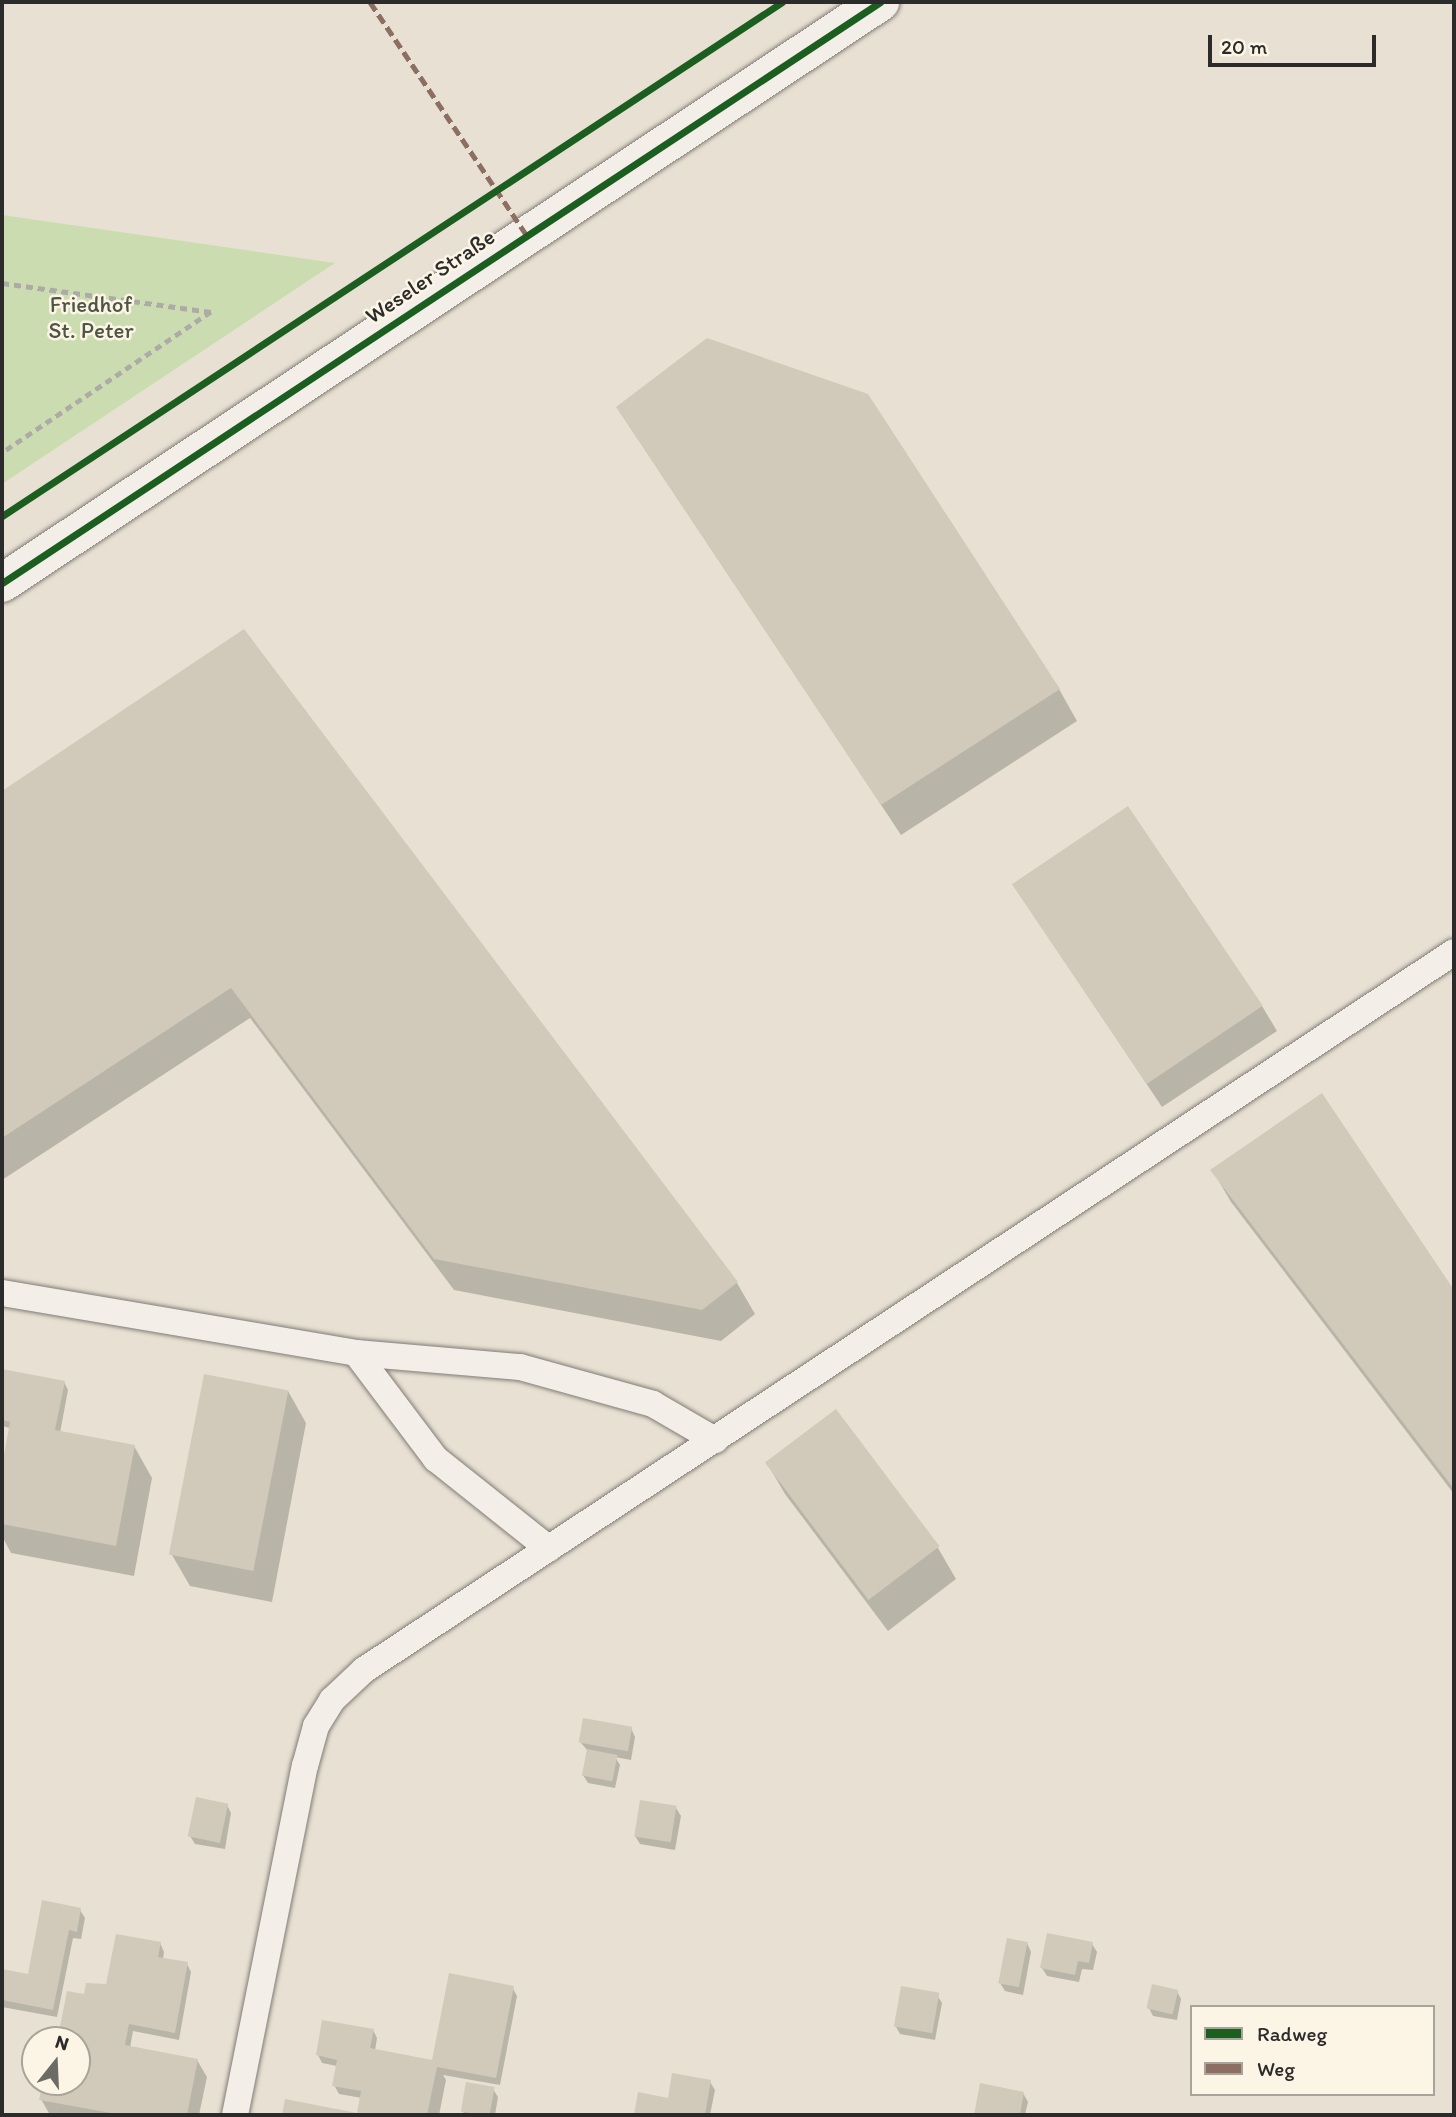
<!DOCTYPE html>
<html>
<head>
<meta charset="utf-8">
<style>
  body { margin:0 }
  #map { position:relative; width:1456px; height:2117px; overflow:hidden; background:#e8e1d3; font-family:Itim,sans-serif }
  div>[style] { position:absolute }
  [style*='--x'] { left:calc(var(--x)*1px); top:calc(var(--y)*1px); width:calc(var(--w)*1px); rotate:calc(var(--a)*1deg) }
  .green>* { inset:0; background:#cbddb0 }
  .shadow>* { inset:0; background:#0003 }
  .building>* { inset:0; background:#d1c9b9; transform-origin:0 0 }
  .path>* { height:4.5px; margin-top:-2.25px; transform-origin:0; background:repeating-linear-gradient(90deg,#aeaba7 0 7px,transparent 0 12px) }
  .roads { filter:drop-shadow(0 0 2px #807d77) drop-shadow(0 0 2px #807d77) }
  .lane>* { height:26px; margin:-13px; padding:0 13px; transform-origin:13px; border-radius:13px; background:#f3efe8 }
  .secondary>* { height:38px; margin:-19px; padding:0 19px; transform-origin:19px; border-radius:19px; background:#f3efe8 }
  .quiet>* { height:5px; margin-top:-2.5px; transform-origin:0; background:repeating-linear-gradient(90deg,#8d6e63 0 10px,transparent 0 15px) }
  .cycleway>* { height:7px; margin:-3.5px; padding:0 3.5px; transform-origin:3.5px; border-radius:3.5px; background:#1b5e20 }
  span { translate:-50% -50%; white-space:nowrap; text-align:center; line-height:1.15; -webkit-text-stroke:5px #fcf5e5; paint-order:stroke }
  .street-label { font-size:23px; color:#2b2b2b }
  .park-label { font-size:23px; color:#4d5645 }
  .frame { position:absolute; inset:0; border:4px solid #2b2b2b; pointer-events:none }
  .legend { position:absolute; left:1190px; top:2005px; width:245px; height:91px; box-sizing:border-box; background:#fcf5e5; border:2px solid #a8a49b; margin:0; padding:9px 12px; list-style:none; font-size:21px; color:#2b2b2b }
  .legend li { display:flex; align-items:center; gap:14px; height:35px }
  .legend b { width:35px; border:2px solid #a8a49b }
  .north { position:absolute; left:21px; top:2026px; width:70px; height:70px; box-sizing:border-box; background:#fcf5e5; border:2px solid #a8a49b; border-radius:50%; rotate:18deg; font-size:19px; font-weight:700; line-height:28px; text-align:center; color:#2b2b2b }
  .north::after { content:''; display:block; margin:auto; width:24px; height:32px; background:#6d6b66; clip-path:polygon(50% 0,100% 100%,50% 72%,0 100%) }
  .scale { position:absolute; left:1208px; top:35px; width:168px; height:32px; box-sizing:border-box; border:4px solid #2b2b2b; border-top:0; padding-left:9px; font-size:21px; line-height:24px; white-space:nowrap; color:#2b2b2b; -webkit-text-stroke:5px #fcf5e5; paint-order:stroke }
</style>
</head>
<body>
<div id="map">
  <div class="green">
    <div style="clip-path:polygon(2px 215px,335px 263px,2px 484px)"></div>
  </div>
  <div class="shadow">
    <div style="clip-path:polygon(618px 407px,1059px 689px,1077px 721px,901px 835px)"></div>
    <div style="clip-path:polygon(244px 632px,737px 1283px,755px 1314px,721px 1341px,454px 1290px,250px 1018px,2px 1180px,2px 793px)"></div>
    <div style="clip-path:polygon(1014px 885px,1262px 1006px,1277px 1031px,1162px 1107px)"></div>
    <div style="clip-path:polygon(1322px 1095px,1454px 1293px,1454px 1494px,1231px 1202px,1213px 1171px)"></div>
    <div style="clip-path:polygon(2px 1371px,64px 1382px,68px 1390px,60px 1433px,134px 1446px,152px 1478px,134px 1576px,11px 1553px,2px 1536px,2px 1475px,10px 1428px,2px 1426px)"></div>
    <div style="clip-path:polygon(288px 1391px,306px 1423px,272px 1602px,190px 1586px,172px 1555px)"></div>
    <div style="clip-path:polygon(835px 1412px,938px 1548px,956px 1579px,888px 1631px,785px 1494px,767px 1463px)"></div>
    <div style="clip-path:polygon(631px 1728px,635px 1737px,631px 1760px,615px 1757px,620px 1765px,615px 1788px,588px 1783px,583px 1775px,588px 1751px,581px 1743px)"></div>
    <div style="clip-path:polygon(227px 1805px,231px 1813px,225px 1849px,195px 1844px,190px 1836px)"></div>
    <div style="clip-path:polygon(676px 1808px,681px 1816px,675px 1850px,640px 1844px,635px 1836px)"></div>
    <div style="clip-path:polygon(80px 1910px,85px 1918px,81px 1939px,73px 1938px,57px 2017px,2px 2007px,2px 1971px,30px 1976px)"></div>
    <div style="clip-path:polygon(160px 1943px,164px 1952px,163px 1959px,187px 1964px,191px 1972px,179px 2040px,133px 2031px,130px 2048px,197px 2060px,207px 2077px,199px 2115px,50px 2115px,41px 2099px,45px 2082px,77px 2082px,77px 2040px,53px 2040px,62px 2035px,86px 1997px,107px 1986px)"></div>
    <div style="clip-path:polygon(1027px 1943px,1031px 1952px,1023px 1995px,1005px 1991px,1000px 1983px)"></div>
    <div style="clip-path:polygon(1092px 1944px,1097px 1952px,1093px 1970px,1082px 1969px,1079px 1982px,1047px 1976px,1042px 1968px)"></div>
    <div style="clip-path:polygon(512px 1987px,517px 1996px,500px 2085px,443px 2075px,446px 2080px,439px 2115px,284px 2115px,286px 2101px,359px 2115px,362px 2098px,339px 2094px,334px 2085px,337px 2066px,322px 2063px,318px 2055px,373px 2030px,377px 2038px,375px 2051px,433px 2062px)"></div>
    <div style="clip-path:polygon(1177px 1991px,1181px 1999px,1177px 2020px,1153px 2016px,1149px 2008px)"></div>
    <div style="clip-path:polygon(937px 1995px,942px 2003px,935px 2040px,900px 2034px,895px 2025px)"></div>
    <div style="clip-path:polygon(710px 2082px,715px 2090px,710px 2115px,636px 2115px,640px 2094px,669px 2100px)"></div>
    <div style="clip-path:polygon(981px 2085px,1023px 2093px,1028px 2102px,1025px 2115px,976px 2115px)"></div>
    <div style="clip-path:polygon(493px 2089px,498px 2097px,495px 2115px,465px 2115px,462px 2110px)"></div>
  </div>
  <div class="building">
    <div style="clip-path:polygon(707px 338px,868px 394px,1060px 689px,881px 805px,616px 407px)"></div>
    <div style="clip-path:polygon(244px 629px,738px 1282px,702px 1310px,434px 1259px,231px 988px,2px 1138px,2px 791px)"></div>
    <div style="left:1128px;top:806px;width:241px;height:140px;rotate:56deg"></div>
    <div style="clip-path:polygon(1322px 1093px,1454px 1290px,1454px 1489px,1210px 1170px)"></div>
    <div style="clip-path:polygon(2px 1369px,65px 1381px,55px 1430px,135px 1445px,116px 1546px,2px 1524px,2px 1466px,10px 1422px,2px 1420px)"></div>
    <div style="left:204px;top:1374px;width:86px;height:184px;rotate:11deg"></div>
    <div style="left:836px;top:1409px;width:172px;height:89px;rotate:53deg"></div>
    <div style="left:583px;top:1718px;width:50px;height:25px;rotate:10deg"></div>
    <div style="left:587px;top:1749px;width:31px;height:27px;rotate:11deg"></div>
    <div style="left:196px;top:1797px;width:33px;height:40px;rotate:12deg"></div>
    <div style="left:640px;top:1800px;width:37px;height:37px;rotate:9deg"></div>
    <div style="clip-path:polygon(42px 1900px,81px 1908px,77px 1932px,69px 1930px,53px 2010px,2px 2000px,2px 1969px,28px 1974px)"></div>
    <div style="clip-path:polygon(1047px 1933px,1093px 1942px,1089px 1963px,1078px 1961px,1075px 1975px,1040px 1968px)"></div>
    <div style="clip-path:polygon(116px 1934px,161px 1942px,158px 1957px,188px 1962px,175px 2033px,129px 2024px,125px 2045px,198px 2059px,187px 2115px,122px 2115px,39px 2100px,43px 2082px,77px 2082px,77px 2040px,51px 2040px,53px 2031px,59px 2032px,67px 1991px,84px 1994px,86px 1983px,106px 1984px)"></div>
    <div style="left:1007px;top:1938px;width:21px;height:46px;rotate:11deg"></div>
    <div style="clip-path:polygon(449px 1973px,514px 1986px,496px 2078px,437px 2067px,427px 2115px,282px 2115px,285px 2099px,357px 2113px,361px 2091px,332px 2086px,337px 2060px,316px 2055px,322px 2020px,374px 2029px,370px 2048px,432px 2060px)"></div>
    <div style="left:1152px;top:1984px;width:27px;height:25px;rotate:13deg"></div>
    <div style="left:901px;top:1986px;width:39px;height:41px;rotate:10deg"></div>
    <div style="clip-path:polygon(672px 2073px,711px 2080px,705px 2115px,634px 2115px,638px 2092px,668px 2098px)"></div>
    <div style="left:466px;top:2082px;width:29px;height:30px;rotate:10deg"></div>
    <div style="clip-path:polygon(980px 2083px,1024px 2092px,1020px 2115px,974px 2115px)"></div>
  </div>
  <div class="path">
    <div style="--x:2;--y:283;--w:211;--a:7.9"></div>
    <div style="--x:211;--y:312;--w:252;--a:146"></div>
  </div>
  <div class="roads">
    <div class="lane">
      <div style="--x:2;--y:1293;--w:359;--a:9.6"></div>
      <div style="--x:356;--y:1353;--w:165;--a:4.9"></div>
      <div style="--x:520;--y:1367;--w:138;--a:15.5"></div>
      <div style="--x:653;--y:1404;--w:72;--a:30.1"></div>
      <div style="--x:356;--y:1353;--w:133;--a:53"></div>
      <div style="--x:436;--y:1459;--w:144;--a:38.5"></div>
      <div style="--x:235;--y:2115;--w:356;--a:-78.7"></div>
      <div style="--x:305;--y:1766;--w:41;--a:-74.6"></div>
      <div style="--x:316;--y:1726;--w:31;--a:-58"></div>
      <div style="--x:332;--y:1700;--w:44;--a:-43.2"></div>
      <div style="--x:364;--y:1670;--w:1305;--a:-33.37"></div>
    </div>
    <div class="secondary">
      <div style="--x:2;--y:583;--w:1053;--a:-33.49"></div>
    </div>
  </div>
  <div class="quiet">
    <div style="--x:370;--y:2;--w:282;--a:56.1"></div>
  </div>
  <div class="cycleway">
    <div style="--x:2;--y:516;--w:934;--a:-33.38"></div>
    <div style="--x:2;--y:583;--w:1053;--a:-33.49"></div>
  </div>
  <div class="street-label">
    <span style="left:430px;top:276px;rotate:-34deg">Weseler Straße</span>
  </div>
  <div class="park-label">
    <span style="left:91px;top:317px">Friedhof<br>St. Peter</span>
  </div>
  <div class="frame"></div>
  <ul class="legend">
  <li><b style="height:9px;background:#1b5e20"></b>Radweg</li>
  <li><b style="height:9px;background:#8d6e63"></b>Weg</li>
  </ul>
  <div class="north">N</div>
  <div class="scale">20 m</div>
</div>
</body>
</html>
